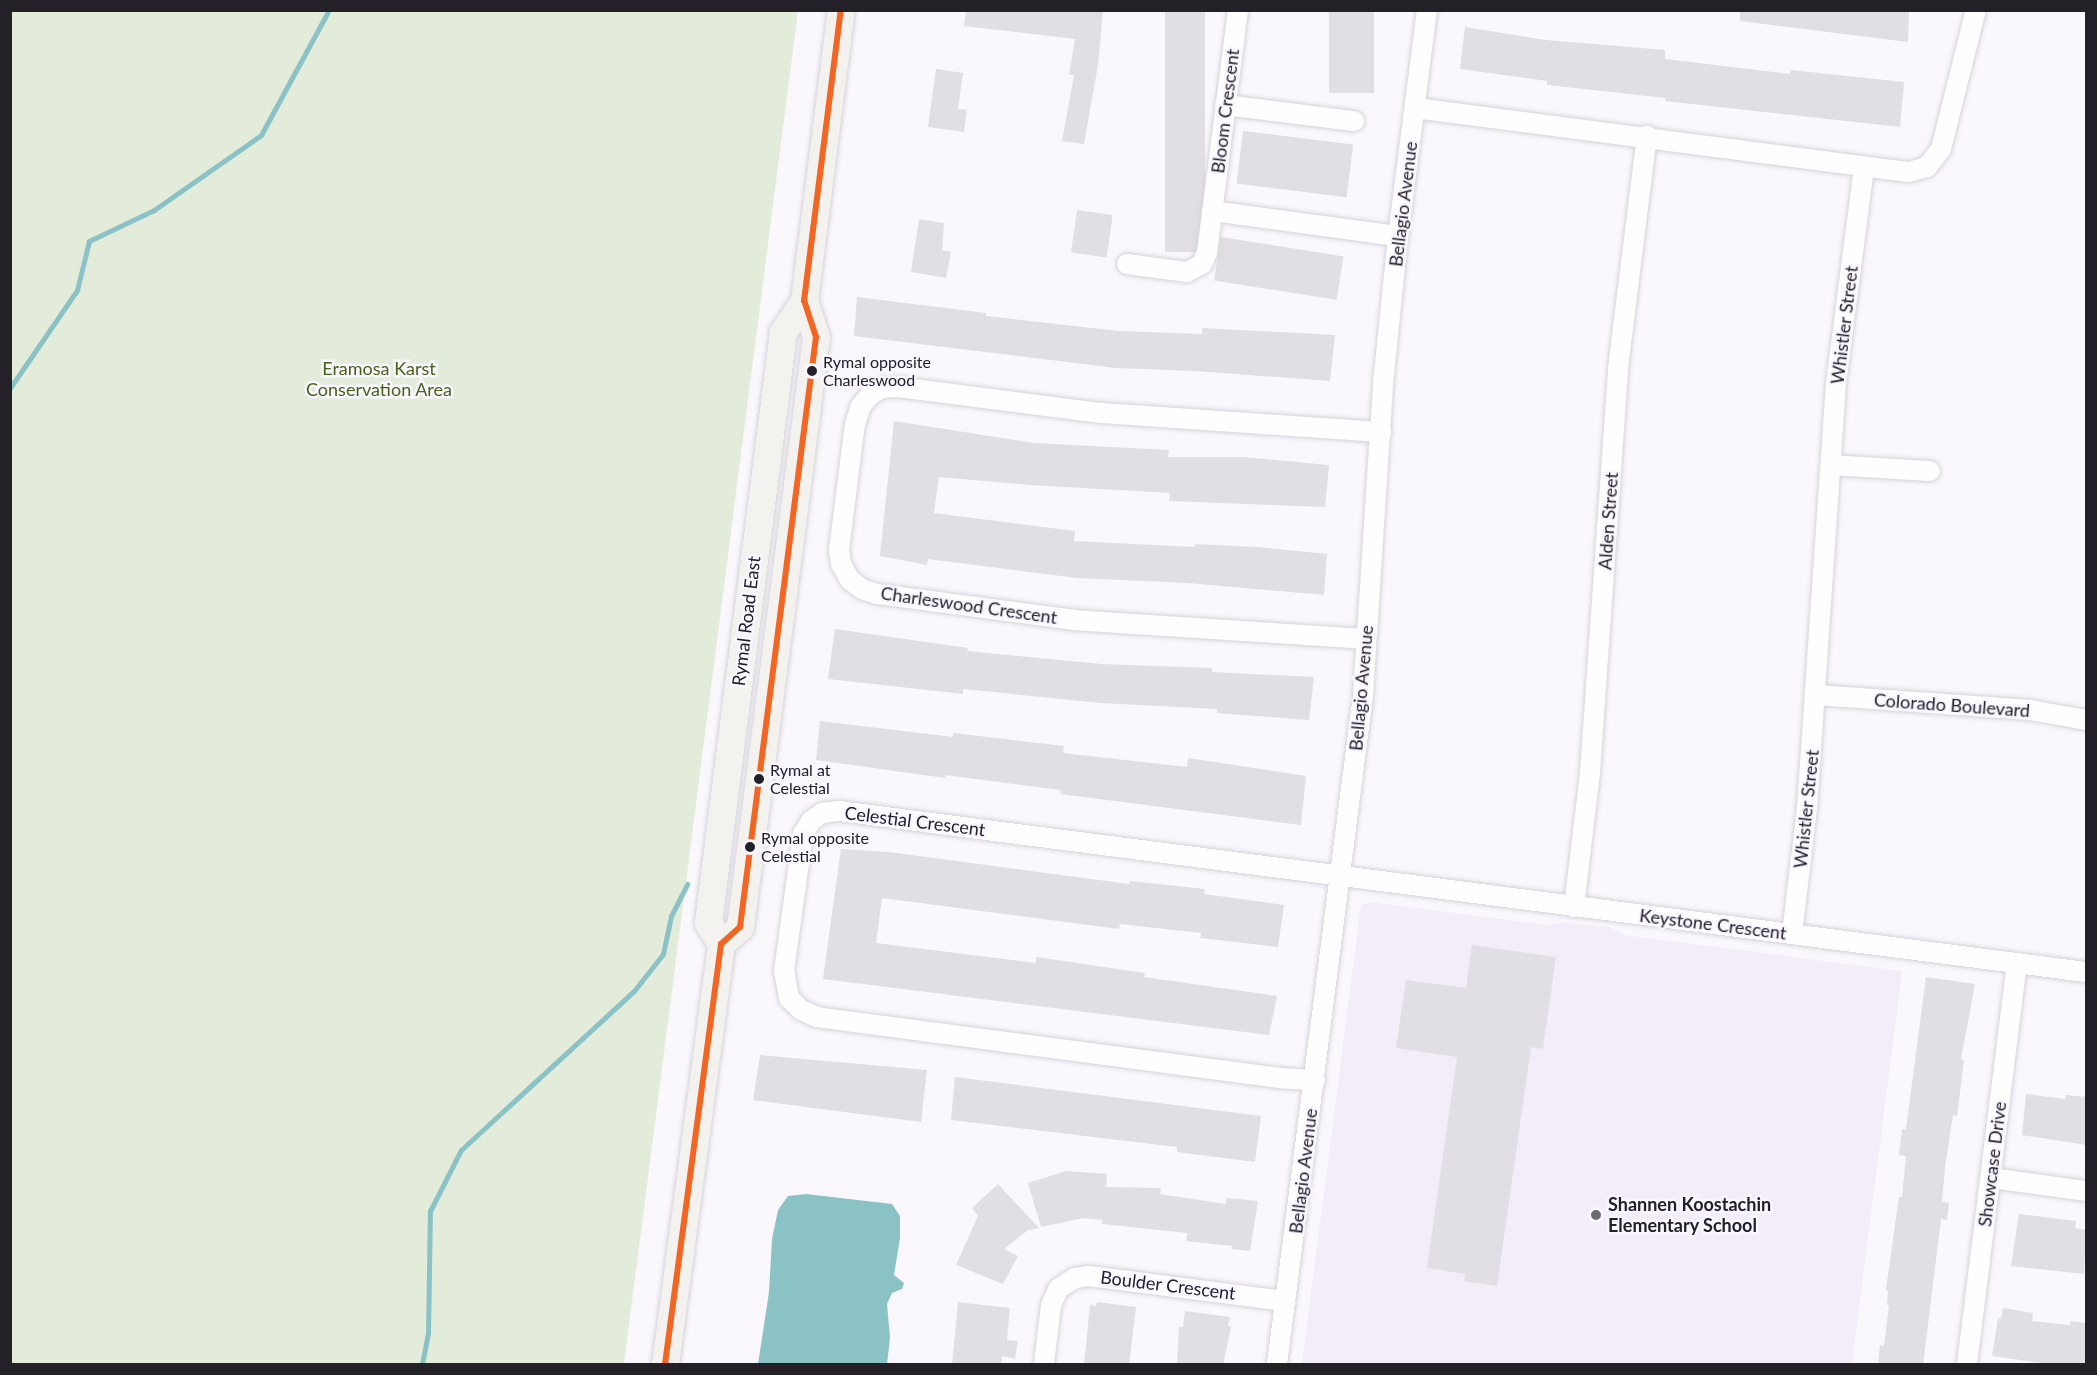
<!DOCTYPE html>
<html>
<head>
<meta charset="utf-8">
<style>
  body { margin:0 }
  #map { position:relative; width:2097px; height:1375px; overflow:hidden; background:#faf8fd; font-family:Lato,sans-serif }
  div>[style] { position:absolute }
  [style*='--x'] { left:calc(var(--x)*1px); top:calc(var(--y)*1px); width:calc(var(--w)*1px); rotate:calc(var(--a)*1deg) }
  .built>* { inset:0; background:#f2edf9 }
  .green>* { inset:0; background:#e3ebdb }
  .water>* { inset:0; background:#8bc2c6 }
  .stream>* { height:5px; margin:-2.5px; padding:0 2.5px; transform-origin:2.5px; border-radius:2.5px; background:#8bc2c6 }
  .building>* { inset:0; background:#e1dee4; transform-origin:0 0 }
  .roads { filter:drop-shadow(0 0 2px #d6d3da) drop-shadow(0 0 2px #d6d3da) }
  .minor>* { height:20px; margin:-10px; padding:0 10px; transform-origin:10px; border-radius:10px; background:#fefeff }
  .secondary>* { height:27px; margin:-13.5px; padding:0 13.5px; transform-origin:13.5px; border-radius:13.5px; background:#f3f2ef }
  .bus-1>* { height:6px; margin:-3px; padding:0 3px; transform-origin:3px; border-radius:3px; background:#f26522 }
  .dots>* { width:16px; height:16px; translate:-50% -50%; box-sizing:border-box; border:3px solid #faf6ff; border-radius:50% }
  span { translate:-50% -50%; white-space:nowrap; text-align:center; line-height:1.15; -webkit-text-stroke:5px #faf6ff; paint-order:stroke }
  .bus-label { font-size:16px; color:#232028 }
  .left { translate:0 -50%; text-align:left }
  .street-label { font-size:18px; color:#232028 }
  .park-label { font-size:18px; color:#456215 }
  .poi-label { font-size:18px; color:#232028; font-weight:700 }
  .frame { position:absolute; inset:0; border:12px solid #232028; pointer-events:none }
</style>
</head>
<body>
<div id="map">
  <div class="built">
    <div style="clip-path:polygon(1370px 902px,1547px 925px,1564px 922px,1609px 927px,1624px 935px,1902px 971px,1852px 1364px,1302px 1364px,1361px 905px)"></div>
  </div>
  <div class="green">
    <div style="clip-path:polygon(10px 11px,798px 11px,624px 1364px,11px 1364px)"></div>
  </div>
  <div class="water">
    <div style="clip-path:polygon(806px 1194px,892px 1204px,900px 1216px,900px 1238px,894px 1275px,904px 1283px,902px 1289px,892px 1293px,887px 1304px,890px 1338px,887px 1364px,758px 1364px,769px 1292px,772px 1239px,778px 1210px,788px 1196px)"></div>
  </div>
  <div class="stream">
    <div style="--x:10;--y:388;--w:119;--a:-55.6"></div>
    <div style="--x:77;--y:290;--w:50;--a:-76.2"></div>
    <div style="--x:89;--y:241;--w:72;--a:-25.5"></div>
    <div style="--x:154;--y:210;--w:131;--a:-35"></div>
    <div style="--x:261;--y:135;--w:142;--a:-61.5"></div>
    <div style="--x:422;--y:1364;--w:31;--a:-79"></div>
    <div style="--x:428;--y:1334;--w:123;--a:-89.1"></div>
    <div style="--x:430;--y:1211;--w:68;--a:-63.1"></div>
    <div style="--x:461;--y:1150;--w:235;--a:-42.6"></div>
    <div style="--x:634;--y:991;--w:47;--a:-51.9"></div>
    <div style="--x:663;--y:954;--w:39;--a:-78"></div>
    <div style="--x:671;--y:916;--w:36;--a:-63"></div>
  </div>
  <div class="building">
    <div style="clip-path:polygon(966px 10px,1103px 10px,1098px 65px,1084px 144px,1062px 141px,1074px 75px,1069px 75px,1075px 39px,964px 26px)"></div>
    <div style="left:1165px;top:10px;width:40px;height:242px"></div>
    <div style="left:1329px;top:10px;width:45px;height:83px"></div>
    <div style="clip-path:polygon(1740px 10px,1909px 10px,1908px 42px,1740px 21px)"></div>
    <div style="clip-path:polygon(1465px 27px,1546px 40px,1665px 50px,1665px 59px,1790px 74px,1791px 70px,1904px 82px,1900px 127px,1665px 101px,1666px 98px,1547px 85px,1547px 81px,1460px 69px)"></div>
    <div style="clip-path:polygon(936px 69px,963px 73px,958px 109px,967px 110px,964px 132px,928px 127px)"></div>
    <div style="left:1243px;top:131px;width:111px;height:53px;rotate:7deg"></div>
    <div style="left:1077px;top:210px;width:36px;height:43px;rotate:8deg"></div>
    <div style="clip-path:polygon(919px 219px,944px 223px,942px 250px,951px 252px,946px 278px,911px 272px)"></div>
    <div style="left:1221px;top:237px;width:124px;height:44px;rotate:9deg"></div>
    <div style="clip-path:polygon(857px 297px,986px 313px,986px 316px,1119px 331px,1202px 334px,1202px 328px,1335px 335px,1330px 381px,1195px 371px,1116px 368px,854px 336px)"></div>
    <div style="clip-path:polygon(894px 421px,1034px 443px,1169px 450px,1168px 457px,1244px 457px,1329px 465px,1325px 507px,1169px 501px,1170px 493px,1029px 485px,939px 477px,934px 513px,1075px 531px,1074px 541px,1195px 547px,1195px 544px,1257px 547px,1327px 554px,1324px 595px,1188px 583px,1077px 578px,928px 559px,927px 565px,880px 556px)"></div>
    <div style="clip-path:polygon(835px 629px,968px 648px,967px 651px,1101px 664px,1212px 668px,1212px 672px,1314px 677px,1309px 720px,1217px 713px,1217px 709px,1101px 703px,963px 689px,963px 694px,828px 679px)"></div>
    <div style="clip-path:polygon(820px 721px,953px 737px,953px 733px,1064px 746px,1063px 753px,1187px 767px,1188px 758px,1306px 776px,1301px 825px,1060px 794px,1061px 790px,945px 775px,945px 778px,816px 760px)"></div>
    <div style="clip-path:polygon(841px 849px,889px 852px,1129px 884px,1130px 881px,1205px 889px,1204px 894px,1284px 905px,1278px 947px,1200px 938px,1201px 933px,1120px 924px,1119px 929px,882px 898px,876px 943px,1036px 963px,1036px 957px,1145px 973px,1144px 977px,1277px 996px,1269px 1035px,823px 979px)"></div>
    <div style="clip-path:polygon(1472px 945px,1556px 957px,1543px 1049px,1531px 1047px,1497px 1286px,1464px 1281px,1465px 1274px,1427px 1268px,1457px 1057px,1396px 1048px,1406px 980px,1466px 988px)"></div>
    <div style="clip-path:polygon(1926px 977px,1975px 984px,1961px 1059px,1964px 1060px,1957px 1116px,1953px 1115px,1945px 1167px,1942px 1202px,1949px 1203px,1947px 1220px,1941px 1219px,1923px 1365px,1878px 1365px,1880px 1345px,1884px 1346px,1889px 1305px,1887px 1305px,1888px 1292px,1886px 1289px,1899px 1197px,1902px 1197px,1906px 1156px,1899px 1155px,1902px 1129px,1906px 1129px)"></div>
    <div style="clip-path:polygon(760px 1055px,927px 1070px,921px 1122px,753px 1100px)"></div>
    <div style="clip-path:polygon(955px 1077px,1261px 1116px,1255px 1162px,1177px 1152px,1177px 1147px,951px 1120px)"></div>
    <div style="clip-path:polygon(2026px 1094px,2065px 1099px,2066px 1095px,2086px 1097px,2086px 1145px,2022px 1135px)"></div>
    <div style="clip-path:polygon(1066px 1171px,1107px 1174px,1106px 1187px,1161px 1188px,1160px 1194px,1226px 1204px,1226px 1198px,1258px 1201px,1250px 1251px,1231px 1249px,1232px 1246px,1186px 1241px,1187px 1233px,1102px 1224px,1102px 1220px,1084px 1218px,1041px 1227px,1028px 1183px)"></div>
    <div style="clip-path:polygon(998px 1184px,1039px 1228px,1028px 1230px,1004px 1249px,1018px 1256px,1003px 1284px,956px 1265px,978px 1216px,972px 1208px)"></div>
    <div style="clip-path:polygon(2019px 1214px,2076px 1221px,2075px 1228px,2086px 1230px,2084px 1274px,2011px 1266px)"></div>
    <div style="clip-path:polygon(958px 1302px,1010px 1308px,1007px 1340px,1018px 1341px,1015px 1359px,1002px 1356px,1001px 1365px,952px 1365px)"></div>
    <div style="clip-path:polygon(1097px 1302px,1136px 1307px,1129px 1365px,1084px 1365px,1090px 1305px,1096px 1306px)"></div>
    <div style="clip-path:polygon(2003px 1308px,2033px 1313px,2032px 1321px,2070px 1325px,2070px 1321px,2086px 1323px,2086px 1365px,2056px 1365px,1992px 1356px,1998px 1318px,2001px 1319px)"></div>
    <div style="clip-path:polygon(1185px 1311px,1230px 1317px,1228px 1326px,1231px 1327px,1223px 1365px,1177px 1365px,1179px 1327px,1183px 1327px)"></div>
  </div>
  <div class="roads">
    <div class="minor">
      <div style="--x:1225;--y:105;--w:130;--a:7.1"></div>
      <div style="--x:1415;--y:108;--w:498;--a:7.4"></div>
      <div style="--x:1909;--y:172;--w:19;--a:-16"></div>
      <div style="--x:1927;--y:167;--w:23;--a:-52"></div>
      <div style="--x:1941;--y:149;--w:143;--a:-75.9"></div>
      <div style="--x:1212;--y:211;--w:188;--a:7.7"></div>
      <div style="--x:1127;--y:264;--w:61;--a:7.6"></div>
      <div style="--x:1187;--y:272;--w:17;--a:-28"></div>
      <div style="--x:1202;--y:264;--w:13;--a:-67"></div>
      <div style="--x:1207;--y:252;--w:244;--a:-82.7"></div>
      <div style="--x:1831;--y:465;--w:99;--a:3.5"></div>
      <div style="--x:1366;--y:639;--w:292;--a:-176.3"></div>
      <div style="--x:1075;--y:620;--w:200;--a:-172.5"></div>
      <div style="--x:877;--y:594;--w:16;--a:-162"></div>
      <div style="--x:862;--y:589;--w:15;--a:-143"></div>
      <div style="--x:850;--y:580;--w:18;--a:-119"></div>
      <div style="--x:841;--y:564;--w:14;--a:-98"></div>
      <div style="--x:839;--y:550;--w:127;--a:-82.8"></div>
      <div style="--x:855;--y:424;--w:19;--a:-72"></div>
      <div style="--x:861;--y:406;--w:14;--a:-51"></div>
      <div style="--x:870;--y:395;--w:14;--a:-30"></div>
      <div style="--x:882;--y:388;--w:16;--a:-4"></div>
      <div style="--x:898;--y:387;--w:205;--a:7.3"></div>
      <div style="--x:1101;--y:413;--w:281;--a:3.9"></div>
      <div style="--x:1816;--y:695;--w:215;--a:4"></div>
      <div style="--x:2030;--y:710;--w:57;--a:10.1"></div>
      <div style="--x:1574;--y:907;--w:136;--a:-83.2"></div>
      <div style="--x:1590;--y:772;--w:405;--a:-86"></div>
      <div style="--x:1618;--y:368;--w:234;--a:-82.9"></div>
      <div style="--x:1792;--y:934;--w:127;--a:-83.2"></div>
      <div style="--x:1807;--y:808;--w:426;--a:-86.1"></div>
      <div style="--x:1836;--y:383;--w:218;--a:-82.6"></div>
      <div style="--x:1315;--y:1080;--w:35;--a:-177"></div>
      <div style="--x:1280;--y:1078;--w:467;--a:-172.5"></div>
      <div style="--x:817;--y:1017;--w:17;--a:-156"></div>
      <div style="--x:801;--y:1010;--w:17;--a:-135"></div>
      <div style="--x:789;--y:998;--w:27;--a:-100"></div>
      <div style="--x:784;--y:971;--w:138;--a:-82.1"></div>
      <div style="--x:803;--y:834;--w:15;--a:-58"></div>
      <div style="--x:811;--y:821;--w:14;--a:-36"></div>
      <div style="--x:822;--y:813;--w:17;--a:-7"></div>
      <div style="--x:839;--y:811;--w:1257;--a:7.36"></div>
      <div style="--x:1991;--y:1178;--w:96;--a:7.8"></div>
      <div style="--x:1044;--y:1364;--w:59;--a:-83.2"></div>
      <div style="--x:1051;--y:1305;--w:17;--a:-66"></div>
      <div style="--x:1058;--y:1289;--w:20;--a:-33"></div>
      <div style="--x:1075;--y:1278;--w:14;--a:-8"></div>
      <div style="--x:1089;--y:1276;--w:198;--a:7.3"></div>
      <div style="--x:1277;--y:1364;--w:675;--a:-82.67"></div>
      <div style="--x:1363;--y:695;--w:322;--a:-86.3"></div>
      <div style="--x:1384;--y:374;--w:139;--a:-84.2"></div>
      <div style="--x:1398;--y:236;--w:228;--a:-82.7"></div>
      <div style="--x:1967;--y:1364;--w:404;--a:-82.9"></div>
    </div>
    <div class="secondary">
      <div style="--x:721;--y:944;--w:25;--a:-42"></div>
      <div style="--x:740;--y:927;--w:595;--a:-82.66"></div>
      <div style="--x:816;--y:337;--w:38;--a:-108"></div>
      <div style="--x:804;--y:301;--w:293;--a:-82.8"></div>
      <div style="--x:665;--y:1364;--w:424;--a:-82.4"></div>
      <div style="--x:721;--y:944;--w:26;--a:-121"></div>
      <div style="--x:708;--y:922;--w:595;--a:-82.76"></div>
      <div style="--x:783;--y:332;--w:37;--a:-56"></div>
    </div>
  </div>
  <div class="bus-1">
    <div style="--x:665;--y:1364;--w:424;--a:-82.4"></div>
    <div style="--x:721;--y:944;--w:25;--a:-42"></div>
    <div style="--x:740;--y:927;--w:595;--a:-82.66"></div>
    <div style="--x:816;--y:337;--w:38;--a:-108"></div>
    <div style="--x:804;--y:301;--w:293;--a:-82.8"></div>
  </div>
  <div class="dots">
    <div style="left:812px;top:371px;background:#232028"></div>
    <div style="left:759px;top:779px;background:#232028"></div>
    <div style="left:750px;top:847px;background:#232028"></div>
    <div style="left:1596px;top:1215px;background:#6e6c73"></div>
  </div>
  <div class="bus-label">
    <span class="left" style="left:823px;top:371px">Rymal opposite<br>Charleswood</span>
    <span class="left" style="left:770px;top:779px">Rymal at<br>Celestial</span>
    <span class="left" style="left:761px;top:847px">Rymal opposite<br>Celestial</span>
  </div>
  <div class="street-label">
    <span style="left:1225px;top:111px;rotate:-83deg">Bloom Crescent</span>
    <span style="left:1403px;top:204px;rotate:-83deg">Bellagio Avenue</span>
    <span style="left:1844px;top:325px;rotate:-83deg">Whistler Street</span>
    <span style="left:1608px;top:521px;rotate:-86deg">Alden Street</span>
    <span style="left:969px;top:605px;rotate:8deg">Charleswood Crescent</span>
    <span style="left:746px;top:621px;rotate:-83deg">Rymal Road East</span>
    <span style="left:1361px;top:688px;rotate:-85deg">Bellagio Avenue</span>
    <span style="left:1952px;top:705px;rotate:4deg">Colorado Boulevard</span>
    <span style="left:1806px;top:809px;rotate:-84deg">Whistler Street</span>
    <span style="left:915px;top:821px;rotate:7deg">Celestial Crescent</span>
    <span style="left:1713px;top:924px;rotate:7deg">Keystone Crescent</span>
    <span style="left:1992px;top:1164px;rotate:-83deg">Showcase Drive</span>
    <span style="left:1303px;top:1171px;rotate:-83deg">Bellagio Avenue</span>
    <span style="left:1168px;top:1285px;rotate:7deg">Boulder Crescent</span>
  </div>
  <div class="park-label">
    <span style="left:379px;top:379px">Eramosa Karst<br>Conservation Area</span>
  </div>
  <div class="poi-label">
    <span class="left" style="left:1608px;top:1215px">Shannen Koostachin<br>Elementary School</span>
  </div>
  <div class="frame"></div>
</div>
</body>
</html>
